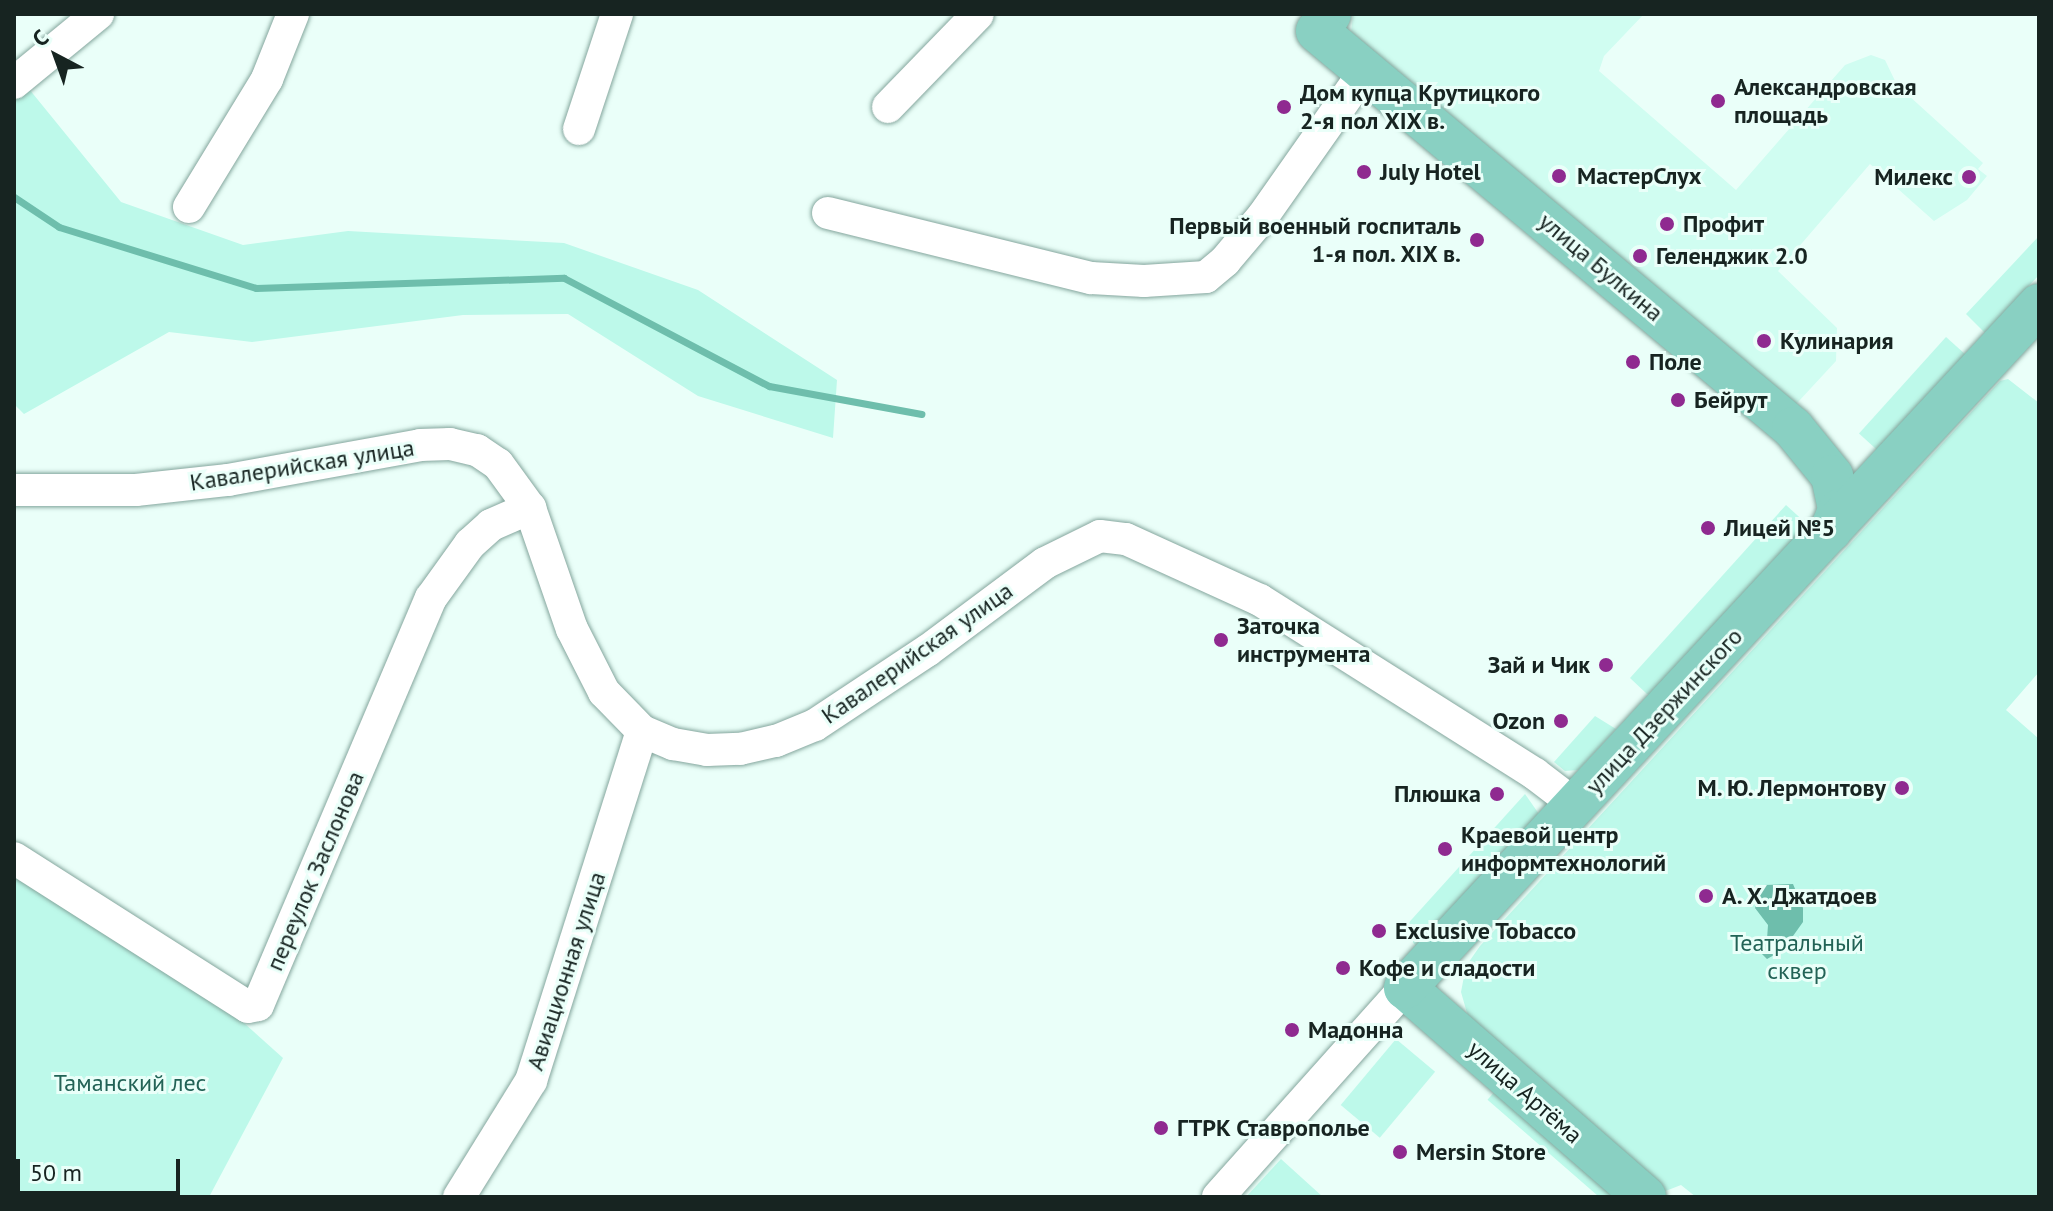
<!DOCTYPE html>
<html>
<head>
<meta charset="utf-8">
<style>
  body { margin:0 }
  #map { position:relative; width:2053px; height:1211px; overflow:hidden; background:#eafff9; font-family:"PT Sans",sans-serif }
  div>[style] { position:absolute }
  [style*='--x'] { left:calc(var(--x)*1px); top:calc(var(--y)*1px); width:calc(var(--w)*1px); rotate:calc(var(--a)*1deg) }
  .built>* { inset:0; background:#d0fdf1 }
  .green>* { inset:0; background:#bdf9ea; transform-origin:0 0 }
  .water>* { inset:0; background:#6ebeac }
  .stream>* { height:7px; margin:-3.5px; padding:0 3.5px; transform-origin:3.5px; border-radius:3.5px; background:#6ebeac }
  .roads { filter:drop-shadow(0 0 2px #84a69d) drop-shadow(0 0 2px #84a69d) }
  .minor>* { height:32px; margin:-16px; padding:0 16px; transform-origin:16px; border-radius:16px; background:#fff }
  .major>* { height:42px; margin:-21px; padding:0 21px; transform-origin:21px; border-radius:21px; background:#89d0c2 }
  .dots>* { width:22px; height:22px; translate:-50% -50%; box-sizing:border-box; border:4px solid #eafff9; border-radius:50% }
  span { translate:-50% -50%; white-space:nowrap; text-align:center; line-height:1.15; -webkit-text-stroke:6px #eafff9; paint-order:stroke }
  .poi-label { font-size:24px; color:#172421; font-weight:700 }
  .left { translate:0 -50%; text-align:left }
  .right { translate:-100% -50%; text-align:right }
  .street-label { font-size:24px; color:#172421 }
  .park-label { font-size:24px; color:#226356 }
  .frame { position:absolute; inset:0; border:16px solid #172421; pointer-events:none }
  .north { position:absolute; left:16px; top:16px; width:80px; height:80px; -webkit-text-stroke:6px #eafff9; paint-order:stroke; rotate:319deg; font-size:22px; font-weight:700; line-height:32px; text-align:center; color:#172421 }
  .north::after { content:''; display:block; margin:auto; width:28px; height:36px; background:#172421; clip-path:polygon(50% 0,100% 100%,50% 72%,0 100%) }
  .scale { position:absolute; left:16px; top:1159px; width:164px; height:36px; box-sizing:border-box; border:4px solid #172421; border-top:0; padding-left:10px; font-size:24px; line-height:28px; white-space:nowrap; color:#172421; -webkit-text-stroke:6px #eafff9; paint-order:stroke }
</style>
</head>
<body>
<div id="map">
  <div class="built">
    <div style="clip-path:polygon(1353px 14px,1644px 14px,1604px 56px,1599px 71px,1736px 190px,1845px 65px,1871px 55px,1885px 60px,1897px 85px,1983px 163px,1978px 169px,1987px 176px,1967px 200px,1934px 221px,1870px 164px,1778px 271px,1837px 328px,1836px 361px,1786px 415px,1351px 34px)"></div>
  </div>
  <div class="green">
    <div style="clip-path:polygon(14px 59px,22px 67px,25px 84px,121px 202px,243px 245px,348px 231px,564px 243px,698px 290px,837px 380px,833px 438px,698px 396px,568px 314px,463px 315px,252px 342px,169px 332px,24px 414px,14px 404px)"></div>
    <div style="clip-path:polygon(2039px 236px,2039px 275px,1985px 333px,1966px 314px)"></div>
    <div style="left:1946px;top:337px;width:27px;height:130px;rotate:42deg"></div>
    <div style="clip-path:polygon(2008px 379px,2039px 403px,2039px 672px,2006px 710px,2039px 739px,2039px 1197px,1696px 1197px,1681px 1185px,1663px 1192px,1469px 1020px,1461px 992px,1466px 966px,1480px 946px,2000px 381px)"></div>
    <div style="clip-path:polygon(1786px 505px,1808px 525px,1654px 695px,1647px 694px,1630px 678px)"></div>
    <div style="clip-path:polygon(1595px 716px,1616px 729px,1578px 770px,1565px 771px,1554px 762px)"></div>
    <div style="clip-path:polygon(1525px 794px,1539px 814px,1421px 953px,1403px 929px)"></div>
    <div style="clip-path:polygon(14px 877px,234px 1014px,283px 1058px,209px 1197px,14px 1197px)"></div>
    <div style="left:1396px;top:1039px;width:51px;height:86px;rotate:40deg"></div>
    <div style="left:1496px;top:1090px;width:164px;height:13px;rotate:41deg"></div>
    <div style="clip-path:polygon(1281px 1159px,1323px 1197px,1246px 1197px)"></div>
  </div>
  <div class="water">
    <div style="clip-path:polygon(1793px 884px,1803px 908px,1803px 922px,1783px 950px,1767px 959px,1757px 949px,1767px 939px,1768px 925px,1755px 908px,1764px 885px)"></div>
  </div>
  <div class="stream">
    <div style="--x:14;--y:197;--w:54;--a:33.7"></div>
    <div style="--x:59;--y:227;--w:206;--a:17.2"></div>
    <div style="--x:256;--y:288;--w:308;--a:-1.9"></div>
    <div style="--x:564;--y:278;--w:232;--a:27.8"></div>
    <div style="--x:769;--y:386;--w:155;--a:10.4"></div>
  </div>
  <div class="roads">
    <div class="minor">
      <div style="--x:14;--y:83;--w:109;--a:-39.4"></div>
      <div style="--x:888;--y:107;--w:129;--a:-45.9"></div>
      <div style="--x:579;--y:129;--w:121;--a:-71.7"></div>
      <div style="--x:189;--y:207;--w:150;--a:-58.6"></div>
      <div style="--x:267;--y:79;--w:70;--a:-68.2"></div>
      <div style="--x:828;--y:213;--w:271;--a:13.9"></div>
      <div style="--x:1091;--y:278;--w:53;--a:3.2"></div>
      <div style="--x:1144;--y:281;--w:62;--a:-3.7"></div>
      <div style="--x:1206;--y:277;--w:25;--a:-40"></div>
      <div style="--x:1225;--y:261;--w:59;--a:-49.8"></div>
      <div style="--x:1263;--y:216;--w:177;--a:-54.9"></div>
      <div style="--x:14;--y:490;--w:122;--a:0"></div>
      <div style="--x:136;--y:490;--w:93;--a:-6.2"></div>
      <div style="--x:228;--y:480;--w:195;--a:-10.3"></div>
      <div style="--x:420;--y:445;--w:30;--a:-2"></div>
      <div style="--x:450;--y:444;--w:28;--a:13"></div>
      <div style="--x:477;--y:450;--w:25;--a:34"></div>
      <div style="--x:498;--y:464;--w:54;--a:54"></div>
      <div style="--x:530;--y:508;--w:128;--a:70.9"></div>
      <div style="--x:572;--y:629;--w:71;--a:63.1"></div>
      <div style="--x:604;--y:692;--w:54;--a:45.7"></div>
      <div style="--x:642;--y:731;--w:34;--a:23"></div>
      <div style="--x:673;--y:744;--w:35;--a:10"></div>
      <div style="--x:707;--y:750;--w:33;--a:-2"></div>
      <div style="--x:740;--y:749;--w:37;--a:-13"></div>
      <div style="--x:776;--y:741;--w:42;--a:-22.3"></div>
      <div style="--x:815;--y:725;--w:134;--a:-33.5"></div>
      <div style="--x:927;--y:651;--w:147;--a:-36.7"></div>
      <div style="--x:1045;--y:563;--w:61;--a:-26.1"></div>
      <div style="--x:1100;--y:536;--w:26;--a:7"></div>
      <div style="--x:1126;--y:539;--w:147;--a:24.5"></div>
      <div style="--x:1260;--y:600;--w:325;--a:32.3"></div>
      <div style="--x:1535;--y:774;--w:53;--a:37.3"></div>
      <div style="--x:14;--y:858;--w:277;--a:32.5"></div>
      <div style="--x:248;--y:1007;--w:10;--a:-11"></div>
      <div style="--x:258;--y:1005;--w:442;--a:-67"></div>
      <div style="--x:431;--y:598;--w:67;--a:-54.2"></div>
      <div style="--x:470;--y:544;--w:28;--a:-42"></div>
      <div style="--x:491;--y:525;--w:43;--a:-23.6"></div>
      <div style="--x:459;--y:1197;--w:137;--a:-58.2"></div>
      <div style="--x:531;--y:1081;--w:367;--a:-72.4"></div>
      <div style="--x:1218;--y:1197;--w:280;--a:-48.2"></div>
    </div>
    <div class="major">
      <div style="--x:1330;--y:14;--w:21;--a:127"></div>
      <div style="--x:1317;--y:31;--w:620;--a:39.83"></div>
      <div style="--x:1793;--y:428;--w:62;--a:50.9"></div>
      <div style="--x:1832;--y:476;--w:35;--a:78"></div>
      <div style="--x:1839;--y:510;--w:22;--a:112"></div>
      <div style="--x:1645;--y:1197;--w:318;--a:-138.9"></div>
      <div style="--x:1405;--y:988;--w:932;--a:-47.13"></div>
    </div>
  </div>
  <div class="dots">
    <div style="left:1718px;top:101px;background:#8f2a90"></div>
    <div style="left:1284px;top:107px;background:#8f2a90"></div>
    <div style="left:1364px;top:172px;background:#8f2a90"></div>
    <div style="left:1559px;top:176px;background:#8f2a90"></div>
    <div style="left:1969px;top:177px;background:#8f2a90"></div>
    <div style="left:1667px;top:224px;background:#8f2a90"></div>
    <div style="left:1477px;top:240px;background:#8f2a90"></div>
    <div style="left:1640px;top:256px;background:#8f2a90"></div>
    <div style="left:1764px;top:341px;background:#8f2a90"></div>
    <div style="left:1633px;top:362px;background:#8f2a90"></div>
    <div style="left:1678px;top:400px;background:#8f2a90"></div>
    <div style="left:1708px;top:528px;background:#8f2a90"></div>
    <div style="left:1221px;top:640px;background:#8f2a90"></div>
    <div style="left:1606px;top:665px;background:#8f2a90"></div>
    <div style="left:1561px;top:721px;background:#8f2a90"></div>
    <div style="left:1902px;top:788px;background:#8f2a90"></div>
    <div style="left:1497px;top:794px;background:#8f2a90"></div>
    <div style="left:1445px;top:849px;background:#8f2a90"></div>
    <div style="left:1706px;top:896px;background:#8f2a90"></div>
    <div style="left:1379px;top:931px;background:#8f2a90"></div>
    <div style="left:1343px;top:968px;background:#8f2a90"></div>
    <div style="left:1292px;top:1030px;background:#8f2a90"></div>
    <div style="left:1161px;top:1128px;background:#8f2a90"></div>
    <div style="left:1400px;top:1152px;background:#8f2a90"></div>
  </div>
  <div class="poi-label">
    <span class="left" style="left:1734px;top:101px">Александровская<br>площадь</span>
    <span class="left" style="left:1300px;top:107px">Дом купца Крутицкого<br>2-я пол XIX в.</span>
    <span class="left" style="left:1380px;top:172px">July Hotel</span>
    <span class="left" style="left:1577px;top:176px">МастерСлух</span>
    <span class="right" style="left:1953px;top:177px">Милекс</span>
    <span class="left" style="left:1683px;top:224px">Профит</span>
    <span class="right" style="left:1461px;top:240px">Первый военный госпиталь<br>1-я пол. XIX в.</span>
    <span class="left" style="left:1656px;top:256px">Геленджик 2.0</span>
    <span class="left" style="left:1780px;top:341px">Кулинария</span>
    <span class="left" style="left:1649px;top:362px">Поле</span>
    <span class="left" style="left:1694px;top:400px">Бейрут</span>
    <span class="left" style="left:1724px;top:528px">Лицей №5</span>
    <span class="left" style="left:1237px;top:640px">Заточка<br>инструмента</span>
    <span class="right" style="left:1590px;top:665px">Зай и Чик</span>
    <span class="right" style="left:1545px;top:721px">Ozon</span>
    <span class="right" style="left:1886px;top:788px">М. Ю. Лермонтову</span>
    <span class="right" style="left:1481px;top:794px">Плюшка</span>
    <span class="left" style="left:1461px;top:849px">Краевой центр<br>информтехнологий</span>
    <span class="left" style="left:1722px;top:896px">А. Х. Джатдоев</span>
    <span class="left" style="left:1395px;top:931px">Exclusive Tobacco</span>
    <span class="left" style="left:1359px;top:968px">Кофе и сладости</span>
    <span class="left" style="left:1308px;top:1030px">Мадонна</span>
    <span class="left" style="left:1177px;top:1128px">ГТРК Ставрополье</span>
    <span class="left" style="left:1416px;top:1152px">Mersin Store</span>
  </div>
  <div class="street-label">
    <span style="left:1601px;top:267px;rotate:40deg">улица Булкина</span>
    <span style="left:302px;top:465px;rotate:-9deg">Кавалерийская улица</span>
    <span style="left:917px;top:653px;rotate:-35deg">Кавалерийская улица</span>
    <span style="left:1664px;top:711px;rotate:-47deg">улица Дзержинского</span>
    <span style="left:315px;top:871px;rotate:-67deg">переулок Заслонова</span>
    <span style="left:566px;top:971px;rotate:-72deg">Авиационная улица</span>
    <span style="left:1525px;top:1092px;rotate:41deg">улица Артёма</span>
  </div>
  <div class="park-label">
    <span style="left:1797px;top:957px">Театральный<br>сквер</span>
    <span style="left:130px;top:1083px">Таманский лес</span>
  </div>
  <div class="frame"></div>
  <div class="north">С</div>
  <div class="scale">50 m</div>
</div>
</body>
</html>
